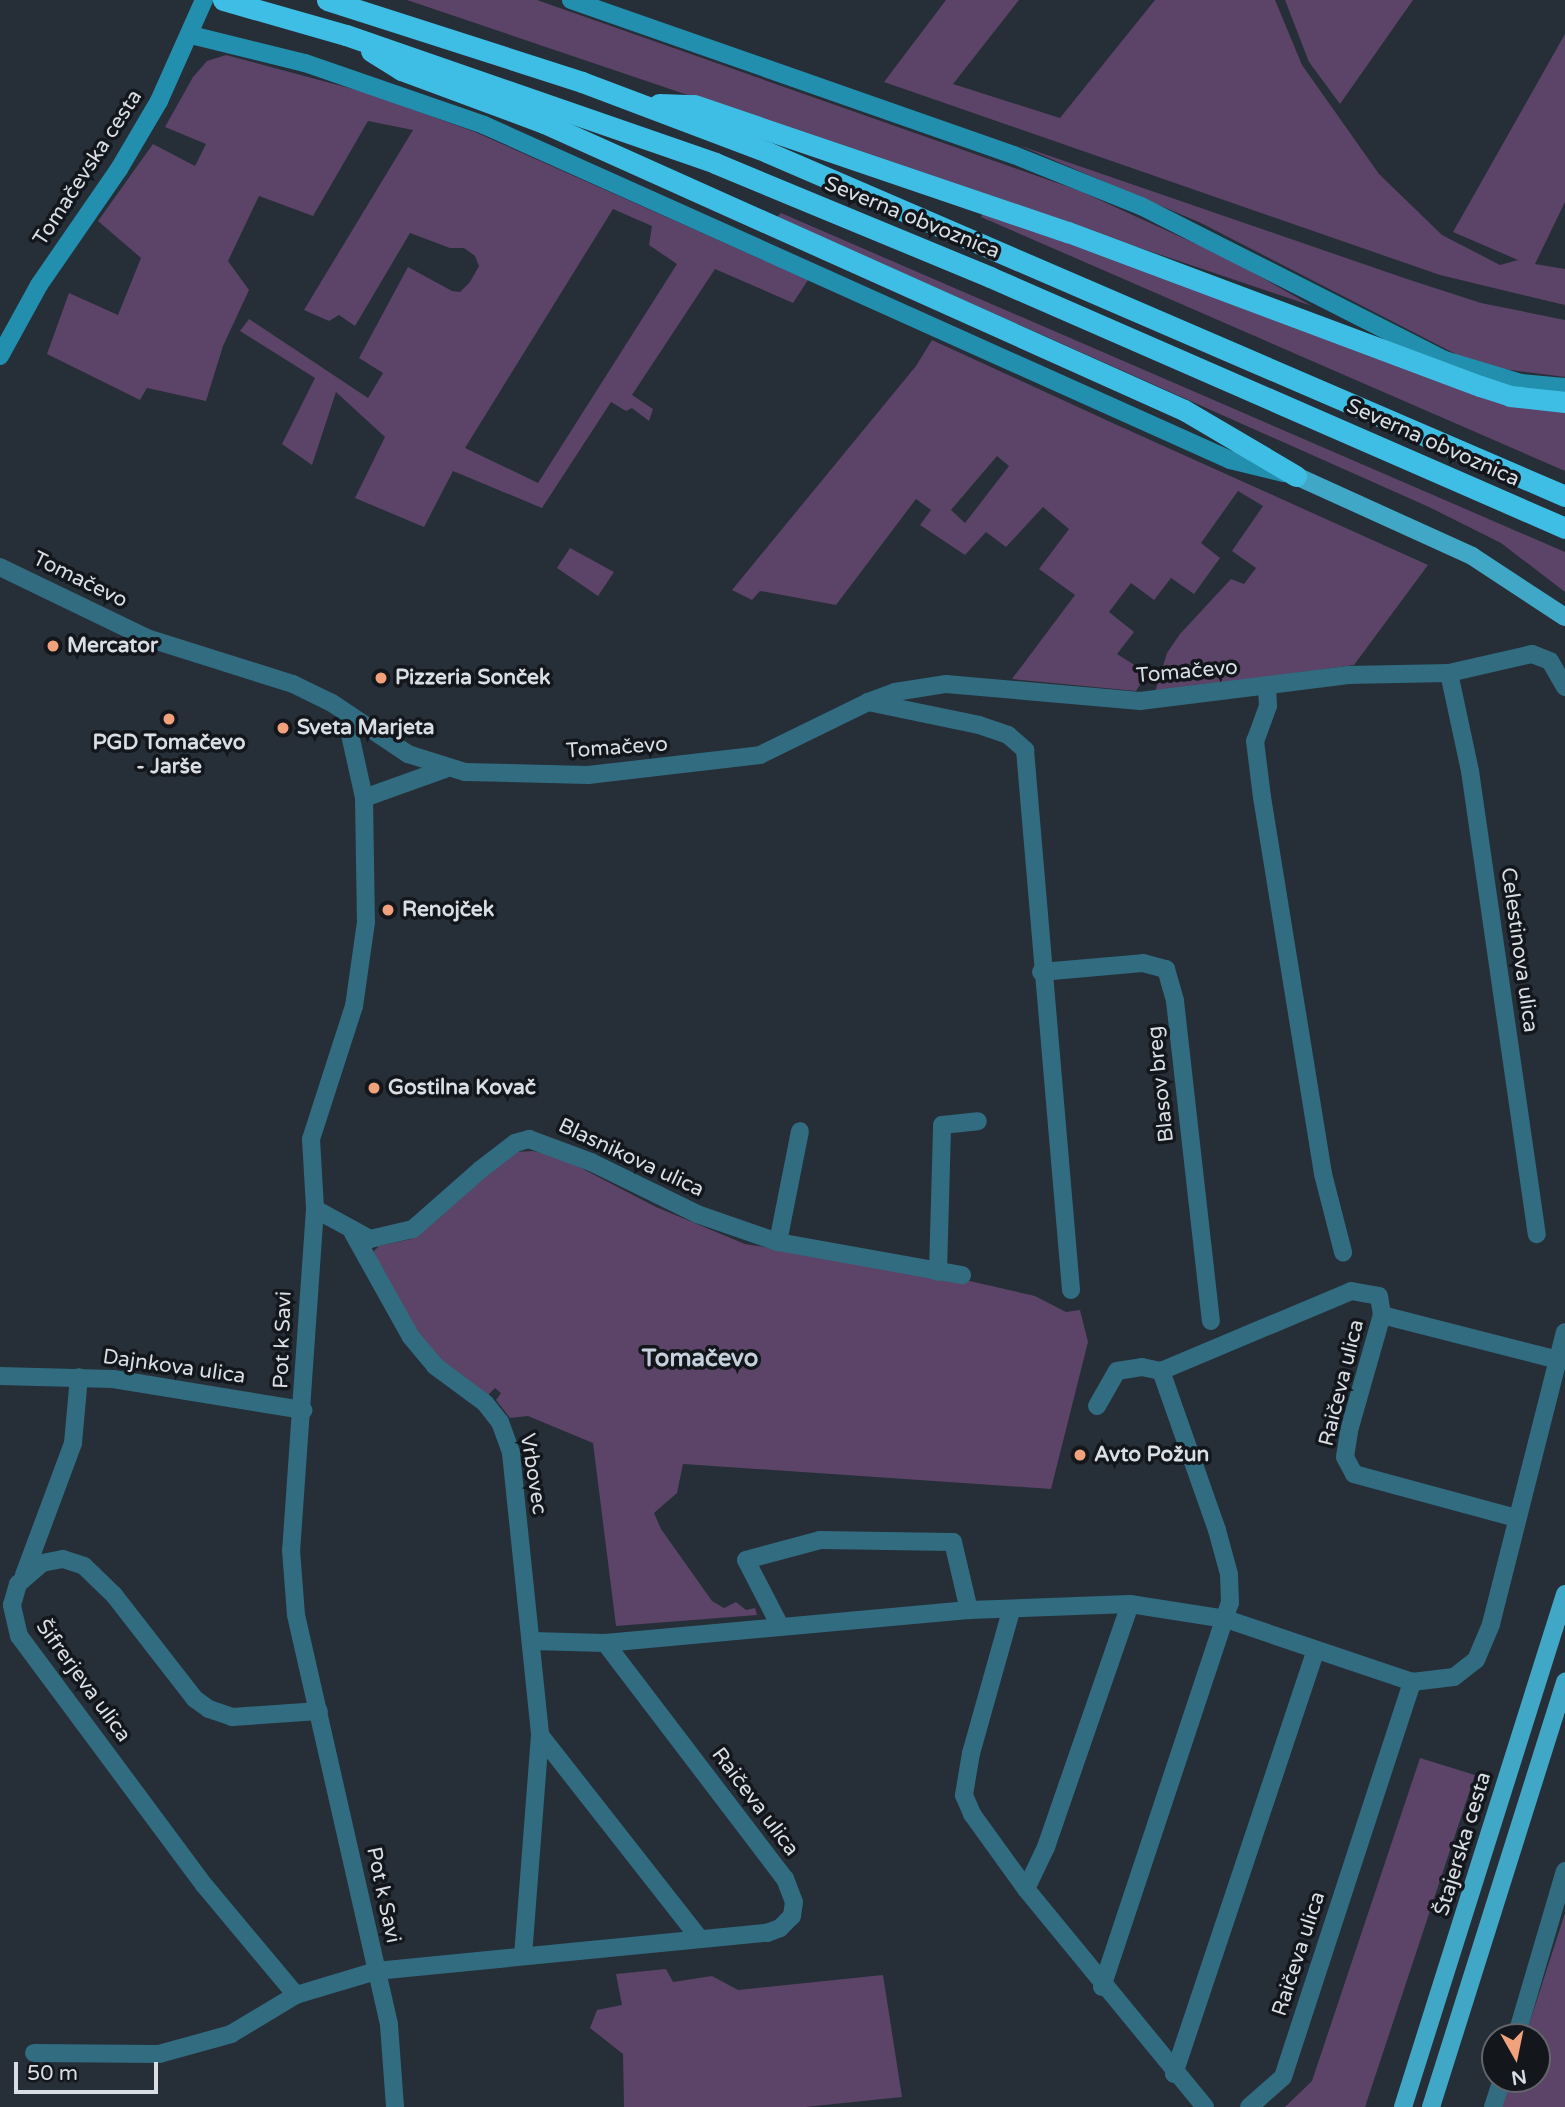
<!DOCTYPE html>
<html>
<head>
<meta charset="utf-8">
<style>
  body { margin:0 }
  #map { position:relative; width:1565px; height:2107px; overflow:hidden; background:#262e38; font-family:"Varela Round",sans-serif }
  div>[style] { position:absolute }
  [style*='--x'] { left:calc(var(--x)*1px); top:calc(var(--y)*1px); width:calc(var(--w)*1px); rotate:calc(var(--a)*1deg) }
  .green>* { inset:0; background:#5b4467 }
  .street>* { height:18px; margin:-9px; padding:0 9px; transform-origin:9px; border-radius:9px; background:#316c80 }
  .secondary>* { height:18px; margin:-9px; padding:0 9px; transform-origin:9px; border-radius:9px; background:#228fae }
  .primary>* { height:18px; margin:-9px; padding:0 9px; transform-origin:9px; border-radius:9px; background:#41a7c7 }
  .highway>* { height:21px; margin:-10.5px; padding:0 10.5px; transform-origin:10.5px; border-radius:10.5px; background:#3ebee5 }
  .dots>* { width:19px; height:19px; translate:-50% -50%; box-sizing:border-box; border:4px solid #13161b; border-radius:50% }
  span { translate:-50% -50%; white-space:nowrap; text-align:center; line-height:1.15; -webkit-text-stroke:7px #13161b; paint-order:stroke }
  .street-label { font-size:21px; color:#d8dee4 }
  .poi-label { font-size:21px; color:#d8dee4; font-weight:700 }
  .left { translate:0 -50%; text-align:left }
  .quarter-label { font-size:24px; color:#c5d0dc; font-weight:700 }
  .north { position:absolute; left:1481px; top:2023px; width:70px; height:70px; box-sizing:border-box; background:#13161b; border:2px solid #62666b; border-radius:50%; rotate:171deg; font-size:19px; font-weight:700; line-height:28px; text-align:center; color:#d8dee4 }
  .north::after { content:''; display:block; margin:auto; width:24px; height:32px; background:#f1a17c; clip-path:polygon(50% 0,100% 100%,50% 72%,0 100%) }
  .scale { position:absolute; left:14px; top:2062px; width:144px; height:32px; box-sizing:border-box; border:4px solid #d8dee4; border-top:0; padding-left:9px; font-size:21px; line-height:24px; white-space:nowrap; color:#d8dee4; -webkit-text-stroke:5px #13161b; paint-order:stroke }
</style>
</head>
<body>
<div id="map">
  <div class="green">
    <div style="clip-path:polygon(407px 0,537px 0,1080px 191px,1229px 259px,1312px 306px)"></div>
    <div style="clip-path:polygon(946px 0,1019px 0,953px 84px,1060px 118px,1155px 0,1275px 0,1302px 65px,1379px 174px,1442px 235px,1500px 265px,1518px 260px,1453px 232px,1565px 34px,1565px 202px,1535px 264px,1565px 269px,1565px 305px,1440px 275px,884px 82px)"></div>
    <div style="clip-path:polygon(1285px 0,1413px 0,1340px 104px,1309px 62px)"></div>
    <div style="clip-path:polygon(evenodd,226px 55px,364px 92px,475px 132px,808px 280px,793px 303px,715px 269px,632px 395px,653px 409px,649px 421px,632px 408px,626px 411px,611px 402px,542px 508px,453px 471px,424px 527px,355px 498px,385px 437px,336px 392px,312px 465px,282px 444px,315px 378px,240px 331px,249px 319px,368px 398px,383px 373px,359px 358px,408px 267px,452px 291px,460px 292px,470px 282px,479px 266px,475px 256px,464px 248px,450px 248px,410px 233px,355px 326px,339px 315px,329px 321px,304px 310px,413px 130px,368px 121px,313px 216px,259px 196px,228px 261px,249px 290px,223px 346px,206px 401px,147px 388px,140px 400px,47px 354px,69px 293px,118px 315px,141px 258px,98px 221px,153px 144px,195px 166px,206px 144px,165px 127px,193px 77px,207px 61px,226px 55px,613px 209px,652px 226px,649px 245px,677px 264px,538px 483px,465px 448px,613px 209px)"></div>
    <div style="clip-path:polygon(1018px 145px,1407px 279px,1481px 303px,1565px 320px,1565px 377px,1479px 366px,1201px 223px)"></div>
    <div style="clip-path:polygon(781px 213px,1565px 552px,1565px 592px,1501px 543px,1429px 507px,777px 217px)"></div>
    <div style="clip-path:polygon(983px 213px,1565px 411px,1565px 471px,981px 217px)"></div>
    <div style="clip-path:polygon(evenodd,932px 340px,1117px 425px,1428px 565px,1354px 665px,1155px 692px,1167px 653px,1180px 634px,1231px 579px,1244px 584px,1256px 568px,1232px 551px,1263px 506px,1238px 491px,1201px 543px,1220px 558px,1194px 594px,1171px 578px,1154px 600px,1131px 583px,1109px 612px,1134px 632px,1117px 654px,1147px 673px,1136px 691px,1012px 679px,1075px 595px,1039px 569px,1069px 529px,1043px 507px,1006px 547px,986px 532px,965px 555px,920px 525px,931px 510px,916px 499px,836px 605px,760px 591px,752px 600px,732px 590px,916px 366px,932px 340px,997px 456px,1009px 466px,965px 523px,951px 510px,997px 456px)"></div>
    <div style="clip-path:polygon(570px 548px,614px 572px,598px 596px,557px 568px)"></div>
    <div style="clip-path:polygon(533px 1151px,558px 1156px,656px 1207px,745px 1244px,965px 1280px,1035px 1296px,1066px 1312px,1080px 1310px,1088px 1342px,1051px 1489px,683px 1464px,677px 1493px,654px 1513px,661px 1529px,712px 1601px,724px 1608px,736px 1602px,746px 1610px,755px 1608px,757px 1615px,616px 1626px,593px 1443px,528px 1416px,510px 1418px,496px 1400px,501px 1393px,495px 1388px,487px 1396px,441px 1361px,424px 1344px,375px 1259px,374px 1251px,379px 1246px,411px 1239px,515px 1152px)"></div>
    <div style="clip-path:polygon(1420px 1758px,1475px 1775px,1365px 2107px,1285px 2107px,1312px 2081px)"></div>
    <div style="clip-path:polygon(1565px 1913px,1565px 2107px,1502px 2107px,1511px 2079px,1537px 2079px,1537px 2037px,1525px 2037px)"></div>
    <div style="clip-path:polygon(666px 1969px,673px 1982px,712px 1976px,738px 1990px,883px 1975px,902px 2097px,805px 2107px,624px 2107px,623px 2054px,590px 2028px,597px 2010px,622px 2005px,616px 1974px)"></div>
  </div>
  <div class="street">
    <div style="--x:0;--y:567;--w:163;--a:25.8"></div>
    <div style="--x:147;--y:638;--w:153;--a:17.5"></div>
    <div style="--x:293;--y:684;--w:43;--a:26"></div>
    <div style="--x:332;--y:703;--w:92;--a:33.9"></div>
    <div style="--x:408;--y:754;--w:60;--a:17.5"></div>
    <div style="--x:465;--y:772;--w:123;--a:1.4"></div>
    <div style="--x:588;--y:775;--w:173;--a:-6.6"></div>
    <div style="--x:760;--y:755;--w:120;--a:-26.1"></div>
    <div style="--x:868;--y:702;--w:29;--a:-20"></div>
    <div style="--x:895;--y:692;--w:52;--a:-8.9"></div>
    <div style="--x:946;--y:684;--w:195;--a:5"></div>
    <div style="--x:1140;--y:701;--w:210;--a:-7.1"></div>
    <div style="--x:1348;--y:675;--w:101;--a:-1.1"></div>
    <div style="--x:1449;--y:673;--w:85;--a:-12.9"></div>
    <div style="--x:1532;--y:654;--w:19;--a:21"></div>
    <div style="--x:1550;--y:661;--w:30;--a:60"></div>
    <div style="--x:1449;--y:673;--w:100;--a:77.9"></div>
    <div style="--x:1470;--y:771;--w:468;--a:81.8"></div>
    <div style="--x:1267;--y:687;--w:19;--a:87"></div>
    <div style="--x:1268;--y:706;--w:37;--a:110"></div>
    <div style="--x:1255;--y:741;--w:56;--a:82.9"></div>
    <div style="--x:1262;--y:797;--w:382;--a:80.8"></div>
    <div style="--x:1323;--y:1174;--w:81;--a:75.6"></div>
    <div style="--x:868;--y:702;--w:113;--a:11.7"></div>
    <div style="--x:979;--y:725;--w:31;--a:19"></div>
    <div style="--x:1008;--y:735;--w:23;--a:41"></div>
    <div style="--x:1025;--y:750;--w:542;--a:85.13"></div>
    <div style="--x:345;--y:712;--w:88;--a:77.5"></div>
    <div style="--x:364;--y:798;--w:124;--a:89.1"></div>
    <div style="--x:366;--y:922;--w:85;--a:98.1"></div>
    <div style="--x:354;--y:1006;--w:140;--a:107.9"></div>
    <div style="--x:311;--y:1139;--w:70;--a:86.7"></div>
    <div style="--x:315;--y:1209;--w:342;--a:94"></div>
    <div style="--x:291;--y:1550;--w:65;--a:85.6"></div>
    <div style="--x:296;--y:1615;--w:420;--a:77.2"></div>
    <div style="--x:389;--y:2025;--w:82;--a:85.8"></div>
    <div style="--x:364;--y:798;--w:86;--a:-19.7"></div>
    <div style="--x:1041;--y:972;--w:102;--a:-5"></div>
    <div style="--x:1143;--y:963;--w:24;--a:15"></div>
    <div style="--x:1166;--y:969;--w:33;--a:74"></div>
    <div style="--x:1175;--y:1001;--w:322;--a:83.6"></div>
    <div style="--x:315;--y:1209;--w:63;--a:28.6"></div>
    <div style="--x:370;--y:1239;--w:44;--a:-13.1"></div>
    <div style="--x:413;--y:1229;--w:89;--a:-41.4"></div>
    <div style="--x:480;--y:1170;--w:44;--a:-37.6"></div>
    <div style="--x:515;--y:1143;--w:15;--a:-16"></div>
    <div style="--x:529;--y:1139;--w:66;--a:20.4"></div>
    <div style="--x:591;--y:1162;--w:118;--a:26.1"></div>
    <div style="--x:697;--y:1214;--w:86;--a:19.1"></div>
    <div style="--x:778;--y:1242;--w:187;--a:10.2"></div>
    <div style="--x:353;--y:1233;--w:119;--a:60.9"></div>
    <div style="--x:411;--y:1337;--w:38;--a:50"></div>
    <div style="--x:435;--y:1366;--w:62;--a:36.5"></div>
    <div style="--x:485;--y:1403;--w:24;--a:52"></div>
    <div style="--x:500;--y:1422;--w:33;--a:70"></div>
    <div style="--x:511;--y:1453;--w:283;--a:84.1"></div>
    <div style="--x:540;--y:1735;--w:220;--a:94.4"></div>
    <div style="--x:778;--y:1242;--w:113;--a:-78.8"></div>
    <div style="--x:938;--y:1272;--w:147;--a:-88.4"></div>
    <div style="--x:942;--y:1125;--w:36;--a:-6"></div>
    <div style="--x:0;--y:1376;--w:113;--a:1.5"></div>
    <div style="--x:113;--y:1379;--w:193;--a:9.3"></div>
    <div style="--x:1097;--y:1406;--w:40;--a:-60.3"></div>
    <div style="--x:1117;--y:1371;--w:25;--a:-9"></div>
    <div style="--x:1142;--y:1367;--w:19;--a:12"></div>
    <div style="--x:1161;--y:1371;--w:206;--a:-22.8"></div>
    <div style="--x:1351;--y:1291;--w:28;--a:10"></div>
    <div style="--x:1379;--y:1296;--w:19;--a:81"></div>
    <div style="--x:1516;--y:1518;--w:168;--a:-164.8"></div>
    <div style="--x:1354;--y:1474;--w:19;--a:-118"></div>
    <div style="--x:1345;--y:1457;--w:30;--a:-81"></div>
    <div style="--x:1350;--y:1427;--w:116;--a:-74.1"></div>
    <div style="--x:1382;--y:1315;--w:182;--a:14.3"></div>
    <div style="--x:24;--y:1575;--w:141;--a:-69.6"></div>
    <div style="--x:73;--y:1443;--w:66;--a:-84.8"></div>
    <div style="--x:1011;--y:1611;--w:148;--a:105.7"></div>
    <div style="--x:971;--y:1753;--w:43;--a:99.5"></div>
    <div style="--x:964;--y:1795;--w:21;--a:67"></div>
    <div style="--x:972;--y:1814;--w:92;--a:54.2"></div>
    <div style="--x:1026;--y:1889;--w:282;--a:50.6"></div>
    <div style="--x:780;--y:1626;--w:74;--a:-117.3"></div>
    <div style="--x:746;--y:1560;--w:77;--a:-15.1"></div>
    <div style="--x:820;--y:1540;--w:133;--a:0.9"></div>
    <div style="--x:953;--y:1542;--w:70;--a:76.8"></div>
    <div style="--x:532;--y:1641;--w:73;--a:1.6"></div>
    <div style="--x:605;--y:1643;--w:365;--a:-5.2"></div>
    <div style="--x:969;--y:1610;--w:161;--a:-2.1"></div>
    <div style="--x:1130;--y:1604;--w:97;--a:8.9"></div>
    <div style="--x:1226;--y:1619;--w:196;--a:18.7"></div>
    <div style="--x:1412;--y:1682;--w:42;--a:-6.8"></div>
    <div style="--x:1454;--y:1677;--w:28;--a:-38"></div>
    <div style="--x:1476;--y:1660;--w:39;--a:-67"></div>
    <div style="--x:1491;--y:1624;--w:301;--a:-75.8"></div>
    <div style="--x:540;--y:1735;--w:258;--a:51.9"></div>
    <div style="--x:1026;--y:1889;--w:47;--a:-64.5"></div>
    <div style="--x:1046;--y:1847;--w:257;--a:-70.9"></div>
    <div style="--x:1102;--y:1987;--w:405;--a:-71.6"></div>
    <div style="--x:1230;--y:1603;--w:29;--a:-92"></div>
    <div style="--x:1229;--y:1574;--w:46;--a:-105.3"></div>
    <div style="--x:1217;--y:1530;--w:169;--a:-109.4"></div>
    <div style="--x:296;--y:1995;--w:143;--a:-129.9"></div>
    <div style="--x:204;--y:1885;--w:310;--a:-126.6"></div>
    <div style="--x:19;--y:1636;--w:32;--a:-103"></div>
    <div style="--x:12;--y:1605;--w:22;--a:-74"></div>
    <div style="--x:18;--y:1584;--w:32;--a:-41"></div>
    <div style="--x:42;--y:1563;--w:21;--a:-11"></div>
    <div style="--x:63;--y:1559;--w:22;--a:18"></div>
    <div style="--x:84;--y:1566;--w:42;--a:44"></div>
    <div style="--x:114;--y:1595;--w:132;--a:52.1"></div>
    <div style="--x:195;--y:1699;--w:17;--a:36"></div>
    <div style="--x:209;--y:1709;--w:24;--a:19"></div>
    <div style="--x:232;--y:1717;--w:87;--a:-3.9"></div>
    <div style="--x:1516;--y:2037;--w:173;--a:-73.6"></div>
    <div style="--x:34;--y:2053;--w:125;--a:0.5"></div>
    <div style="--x:159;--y:2054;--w:75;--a:-15.5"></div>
    <div style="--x:231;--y:2034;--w:76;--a:-31"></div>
    <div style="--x:296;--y:1995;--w:84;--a:-16.7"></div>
    <div style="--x:376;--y:1971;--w:393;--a:-5.6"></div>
    <div style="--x:767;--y:1933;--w:14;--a:-21"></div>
    <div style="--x:780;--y:1928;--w:17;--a:-45"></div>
    <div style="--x:792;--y:1916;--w:14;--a:-82"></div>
    <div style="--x:794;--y:1902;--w:25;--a:-111"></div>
    <div style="--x:785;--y:1879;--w:297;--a:-127.3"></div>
    <div style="--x:1174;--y:2074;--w:444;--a:-71.5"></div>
    <div style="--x:1249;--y:2107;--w:45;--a:-41.4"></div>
    <div style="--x:1283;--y:2077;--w:416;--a:-71.9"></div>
    <div style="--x:1493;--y:2107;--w:29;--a:-72"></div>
  </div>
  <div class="secondary">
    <div style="--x:571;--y:0;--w:469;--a:19.3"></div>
    <div style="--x:1014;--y:155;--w:137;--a:21.9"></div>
    <div style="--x:1141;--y:206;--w:341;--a:26.9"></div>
    <div style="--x:1445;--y:360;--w:79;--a:16.8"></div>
    <div style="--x:1521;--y:383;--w:44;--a:5.2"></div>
    <div style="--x:191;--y:35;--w:117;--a:13.8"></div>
    <div style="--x:305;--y:63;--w:189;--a:19.1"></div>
    <div style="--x:484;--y:125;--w:818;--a:24.18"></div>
    <div style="--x:1230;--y:460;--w:55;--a:13.8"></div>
    <div style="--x:0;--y:356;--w:81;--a:-61.2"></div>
    <div style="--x:39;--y:285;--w:141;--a:-55.4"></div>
    <div style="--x:119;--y:169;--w:79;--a:-59.5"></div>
    <div style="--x:159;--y:101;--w:111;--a:-66"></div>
  </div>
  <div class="primary">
    <div style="--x:1296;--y:476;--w:193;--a:24.4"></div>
    <div style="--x:1472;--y:556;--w:111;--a:33.3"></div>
    <div style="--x:1403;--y:2107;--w:538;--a:-72.47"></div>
    <div style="--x:1431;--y:2107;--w:446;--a:-72.5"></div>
  </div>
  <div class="highway">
    <div style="--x:223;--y:0;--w:128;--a:15.9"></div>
    <div style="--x:346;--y:35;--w:391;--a:19.1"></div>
    <div style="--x:715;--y:163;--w:298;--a:22.5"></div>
    <div style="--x:990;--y:277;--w:627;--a:23.58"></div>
    <div style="--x:327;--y:0;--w:268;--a:17.8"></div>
    <div style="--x:582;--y:82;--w:198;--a:20.7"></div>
    <div style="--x:767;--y:152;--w:869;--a:23.32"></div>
    <div style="--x:371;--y:51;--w:36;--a:32"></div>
    <div style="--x:401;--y:70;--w:153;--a:20.3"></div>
    <div style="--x:544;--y:123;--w:701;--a:24.15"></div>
    <div style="--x:1184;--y:410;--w:130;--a:30.5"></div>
    <div style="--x:659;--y:104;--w:35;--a:2"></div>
    <div style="--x:694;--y:105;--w:395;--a:18.8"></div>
    <div style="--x:1068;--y:232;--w:440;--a:20.5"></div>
    <div style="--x:1480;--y:386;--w:32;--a:18"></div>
    <div style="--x:1510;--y:396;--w:55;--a:6.2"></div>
  </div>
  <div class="dots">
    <div style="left:53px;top:646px;background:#f1a17c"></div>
    <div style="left:381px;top:678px;background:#f1a17c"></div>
    <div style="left:169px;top:719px;background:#f1a17c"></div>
    <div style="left:283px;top:728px;background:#f1a17c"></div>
    <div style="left:388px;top:910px;background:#f1a17c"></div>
    <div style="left:374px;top:1088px;background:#f1a17c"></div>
    <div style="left:1080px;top:1455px;background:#f1a17c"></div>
  </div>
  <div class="street-label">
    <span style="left:88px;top:168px;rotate:-57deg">Tomačevska cesta</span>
    <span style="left:912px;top:218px;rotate:22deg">Severna obvoznica</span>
    <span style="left:1433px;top:443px;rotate:24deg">Severna obvoznica</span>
    <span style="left:80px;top:580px;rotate:26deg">Tomačevo</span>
    <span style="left:1187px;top:672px;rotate:-5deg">Tomačevo</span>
    <span style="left:617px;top:748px;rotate:-4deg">Tomačevo</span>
    <span style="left:1519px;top:950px;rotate:82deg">Celestinova ulica</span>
    <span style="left:1161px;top:1084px;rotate:-96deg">Blasov breg</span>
    <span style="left:631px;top:1158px;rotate:25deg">Blasnikova ulica</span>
    <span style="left:283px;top:1340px;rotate:-88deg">Pot k Savi</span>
    <span style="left:174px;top:1367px;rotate:8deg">Dajnkova ulica</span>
    <span style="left:1342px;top:1383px;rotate:-76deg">Raičeva ulica</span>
    <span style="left:533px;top:1474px;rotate:81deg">Vrbovec</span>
    <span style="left:83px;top:1681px;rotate:54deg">Šifrerjeva ulica</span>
    <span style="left:755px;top:1802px;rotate:53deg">Raičeva ulica</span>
    <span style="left:1463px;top:1844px;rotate:-73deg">Štajerska cesta</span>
    <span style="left:383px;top:1895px;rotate:78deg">Pot k Savi</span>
    <span style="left:1299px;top:1954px;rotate:-72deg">Raičeva ulica</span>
  </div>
  <div class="poi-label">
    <span class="left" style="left:67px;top:646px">Mercator</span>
    <span class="left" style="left:395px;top:678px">Pizzeria Sonček</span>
    <span class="left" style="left:297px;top:728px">Sveta Marjeta</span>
    <span style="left:169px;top:755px">PGD Tomačevo<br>- Jarše</span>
    <span class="left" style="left:402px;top:910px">Renojček</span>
    <span class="left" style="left:388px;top:1088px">Gostilna Kovač</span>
    <span class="left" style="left:1094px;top:1455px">Avto Požun</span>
  </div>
  <div class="quarter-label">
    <span style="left:700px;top:1359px">Tomačevo</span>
  </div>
  <div class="north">N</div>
  <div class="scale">50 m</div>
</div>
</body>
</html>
